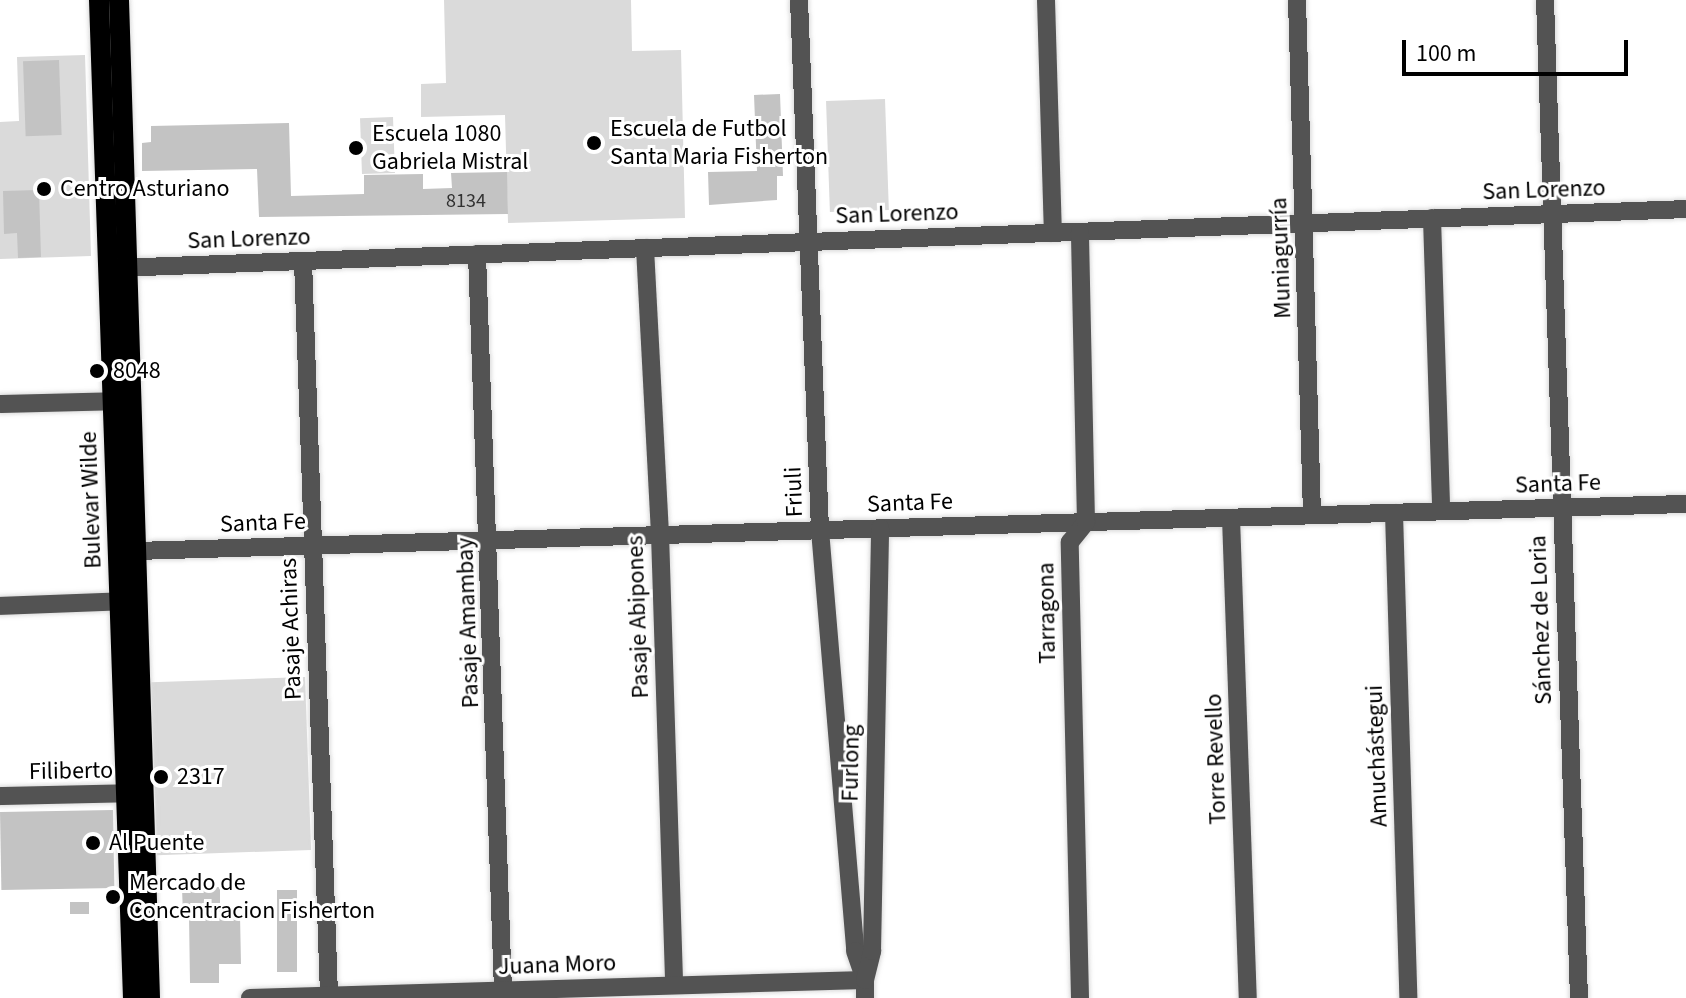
<!DOCTYPE html>
<html>
<head>
<meta charset="utf-8">
<style>
  body { margin:0 }
  #map { position:relative; width:1686px; height:998px; overflow:hidden; background:#fff; font-family:"Source Sans 3",sans-serif }
  div>[style] { position:absolute }
  [style*='--x'] { left:calc(var(--x)*1px); top:calc(var(--y)*1px); width:calc(var(--w)*1px); rotate:calc(var(--a)*1deg) }
  .green>* { inset:0; background:#dadada; transform-origin:0 0 }
  .building>* { inset:0; background:#c3c3c3; transform-origin:0 0 }
  .roads { filter:drop-shadow(0 0 2px #dbdbdb) drop-shadow(0 0 2px #dbdbdb) }
  .minor>* { height:18px; margin:-9px; padding:0 9px; transform-origin:9px; border-radius:9px; background:#535353 }
  .major>* { height:20px; margin:-10px; padding:0 10px; transform-origin:10px; border-radius:10px; background:#000 }
  .dots>* { width:22px; height:22px; translate:-50% -50%; box-sizing:border-box; border:4px solid #fff; border-radius:50% }
  span { translate:-50% -50%; white-space:nowrap; text-align:center; line-height:1.15; -webkit-text-stroke:6px #fff; paint-order:stroke }
  .number-label { font-size:20px; color:#313131 }
  .number-label span { -webkit-text-stroke-width:0 }
  .poi-label { font-size:24px; color:#000 }
  .left { translate:0 -50%; text-align:left }
  .street-label { font-size:24px; color:#000 }
  .scale { position:absolute; left:1402px; top:40px; width:226px; height:36px; box-sizing:border-box; border:4px solid #000; border-top:0; padding-left:10px; font-size:24px; line-height:28px; white-space:nowrap; color:#000; -webkit-text-stroke:6px #fff; paint-order:stroke }
</style>
</head>
<body>
<div id="map">
  <div class="green">
    <div style="clip-path:polygon(444px 0,631px 0,632px 51px,681px 50px,685px 218px,508px 223px,505px 115px,421px 117px,421px 84px,446px 83px)"></div>
    <div style="clip-path:polygon(85px 55px,91px 256px,0 259px,0 122px,19px 121px,17px 57px)"></div>
    <div style="left:885px;top:99px;width:111px;height:59px;rotate:88deg"></div>
    <div style="left:393px;top:117px;width:56px;height:33px;rotate:88deg"></div>
    <div style="left:305px;top:677px;width:173px;height:154px;rotate:88deg"></div>
  </div>
  <div class="building">
    <div style="left:59px;top:60px;width:75px;height:36px;rotate:88deg"></div>
    <div style="clip-path:polygon(780px 94px,783px 176px,777px 176px,777px 200px,709px 205px,708px 172px,757px 171px,754px 95px)"></div>
    <div style="clip-path:polygon(289px 123px,291px 196px,364px 194px,364px 175px,423px 174px,423px 189px,452px 188px,451px 173px,507px 172px,508px 214px,259px 217px,257px 169px,142px 171px,142px 143px,151px 142px,151px 126px)"></div>
    <div style="clip-path:polygon(39px 190px,41px 257px,18px 258px,17px 233px,4px 234px,3px 191px)"></div>
    <div style="left:113px;top:810px;width:78px;height:113px;rotate:89deg"></div>
    <div style="clip-path:polygon(220px 887px,220px 915px,240px 915px,241px 964px,219px 964px,219px 983px,190px 983px,189px 916px,183px 916px,182px 888px)"></div>
    <div style="left:277px;top:890px;width:20px;height:82px"></div>
    <div style="left:70px;top:902px;width:19px;height:12px"></div>
  </div>
  <div class="roads">
    <div class="minor">
      <div style="--x:799;--y:0;--w:530;--a:87.73"></div>
      <div style="--x:820;--y:530;--w:422;--a:85.2"></div>
      <div style="--x:855;--y:951;--w:31;--a:71"></div>
      <div style="--x:1046;--y:0;--w:233;--a:88.3"></div>
      <div style="--x:1297;--y:0;--w:515;--a:88.33"></div>
      <div style="--x:1545;--y:0;--w:999;--a:88.05"></div>
      <div style="--x:1432;--y:218;--w:293;--a:88.2"></div>
      <div style="--x:645;--y:248;--w:286;--a:87"></div>
      <div style="--x:660;--y:534;--w:451;--a:88.2"></div>
      <div style="--x:477;--y:254;--w:737;--a:87.98"></div>
      <div style="--x:303;--y:261;--w:735;--a:87.97"></div>
      <div style="--x:116;--y:268;--w:1571;--a:-2.15"></div>
      <div style="--x:0;--y:404;--w:125;--a:-1.4"></div>
      <div style="--x:1394;--y:513;--w:485;--a:88.3"></div>
      <div style="--x:1231;--y:518;--w:480;--a:88"></div>
      <div style="--x:136;--y:551;--w:1551;--a:-1.74"></div>
      <div style="--x:0;--y:606;--w:133;--a:-2.2"></div>
      <div style="--x:0;--y:796;--w:141;--a:-1.2"></div>
      <div style="--x:250;--y:998;--w:615;--a:-1.68"></div>
      <div style="--x:865;--y:998;--w:18;--a:-90"></div>
      <div style="--x:865;--y:980;--w:30;--a:-76"></div>
      <div style="--x:872;--y:951;--w:423;--a:-88.9"></div>
      <div style="--x:1080;--y:998;--w:456;--a:-91.3"></div>
      <div style="--x:1070;--y:542;--w:26;--a:-51"></div>
      <div style="--x:1086;--y:522;--w:290;--a:-91.2"></div>
    </div>
    <div class="major">
      <div style="--x:99;--y:0;--w:999;--a:88.05"></div>
      <div style="--x:119;--y:0;--w:998;--a:88.22"></div>
    </div>
  </div>
  <div class="dots">
    <div style="left:594px;top:143px;background:#000"></div>
    <div style="left:356px;top:148px;background:#000"></div>
    <div style="left:44px;top:189px;background:#000"></div>
    <div style="left:97px;top:371px;background:#000"></div>
    <div style="left:161px;top:777px;background:#000"></div>
    <div style="left:93px;top:843px;background:#000"></div>
    <div style="left:113px;top:897px;background:#000"></div>
  </div>
  <div class="number-label">
    <span style="left:466px;top:201px">8134</span>
  </div>
  <div class="poi-label">
    <span class="left" style="left:610px;top:143px">Escuela de Futbol<br>Santa Maria Fisherton</span>
    <span class="left" style="left:372px;top:148px">Escuela 1080<br>Gabriela Mistral</span>
    <span class="left" style="left:60px;top:189px">Centro Asturiano</span>
    <span class="left" style="left:113px;top:371px">8048</span>
    <span class="left" style="left:177px;top:777px">2317</span>
    <span class="left" style="left:109px;top:843px">Al Puente</span>
    <span class="left" style="left:129px;top:897px">Mercado de<br>Concentracion Fisherton</span>
  </div>
  <div class="street-label">
    <span style="left:1544px;top:190px;rotate:-2deg">San Lorenzo</span>
    <span style="left:897px;top:214px;rotate:-2deg">San Lorenzo</span>
    <span style="left:249px;top:239px;rotate:-2deg">San Lorenzo</span>
    <span style="left:1281px;top:258px;rotate:-92deg">Muniagurría</span>
    <span style="left:1558px;top:484px;rotate:-2deg">Santa Fe</span>
    <span style="left:794px;top:492px;rotate:-92deg">Friuli</span>
    <span style="left:91px;top:500px;rotate:-92deg">Bulevar Wilde</span>
    <span style="left:910px;top:503px;rotate:-2deg">Santa Fe</span>
    <span style="left:263px;top:523px;rotate:-2deg">Santa Fe</span>
    <span style="left:1047px;top:613px;rotate:-91deg">Tarragona</span>
    <span style="left:638px;top:617px;rotate:-92deg">Pasaje Abipones</span>
    <span style="left:1541px;top:620px;rotate:-92deg">Sánchez de Loria</span>
    <span style="left:468px;top:623px;rotate:-92deg">Pasaje Amambay</span>
    <span style="left:291px;top:629px;rotate:-92deg">Pasaje Achiras</span>
    <span style="left:1377px;top:756px;rotate:-92deg">Amuchástegui</span>
    <span style="left:1216px;top:759px;rotate:-92deg">Torre Revello</span>
    <span style="left:851px;top:763px;rotate:-89deg">Furlong</span>
    <span style="left:71px;top:771px;rotate:-1deg">Filiberto</span>
    <span style="left:557px;top:965px;rotate:-2deg">Juana Moro</span>
  </div>
  <div class="scale">100 m</div>
</div>
</body>
</html>
